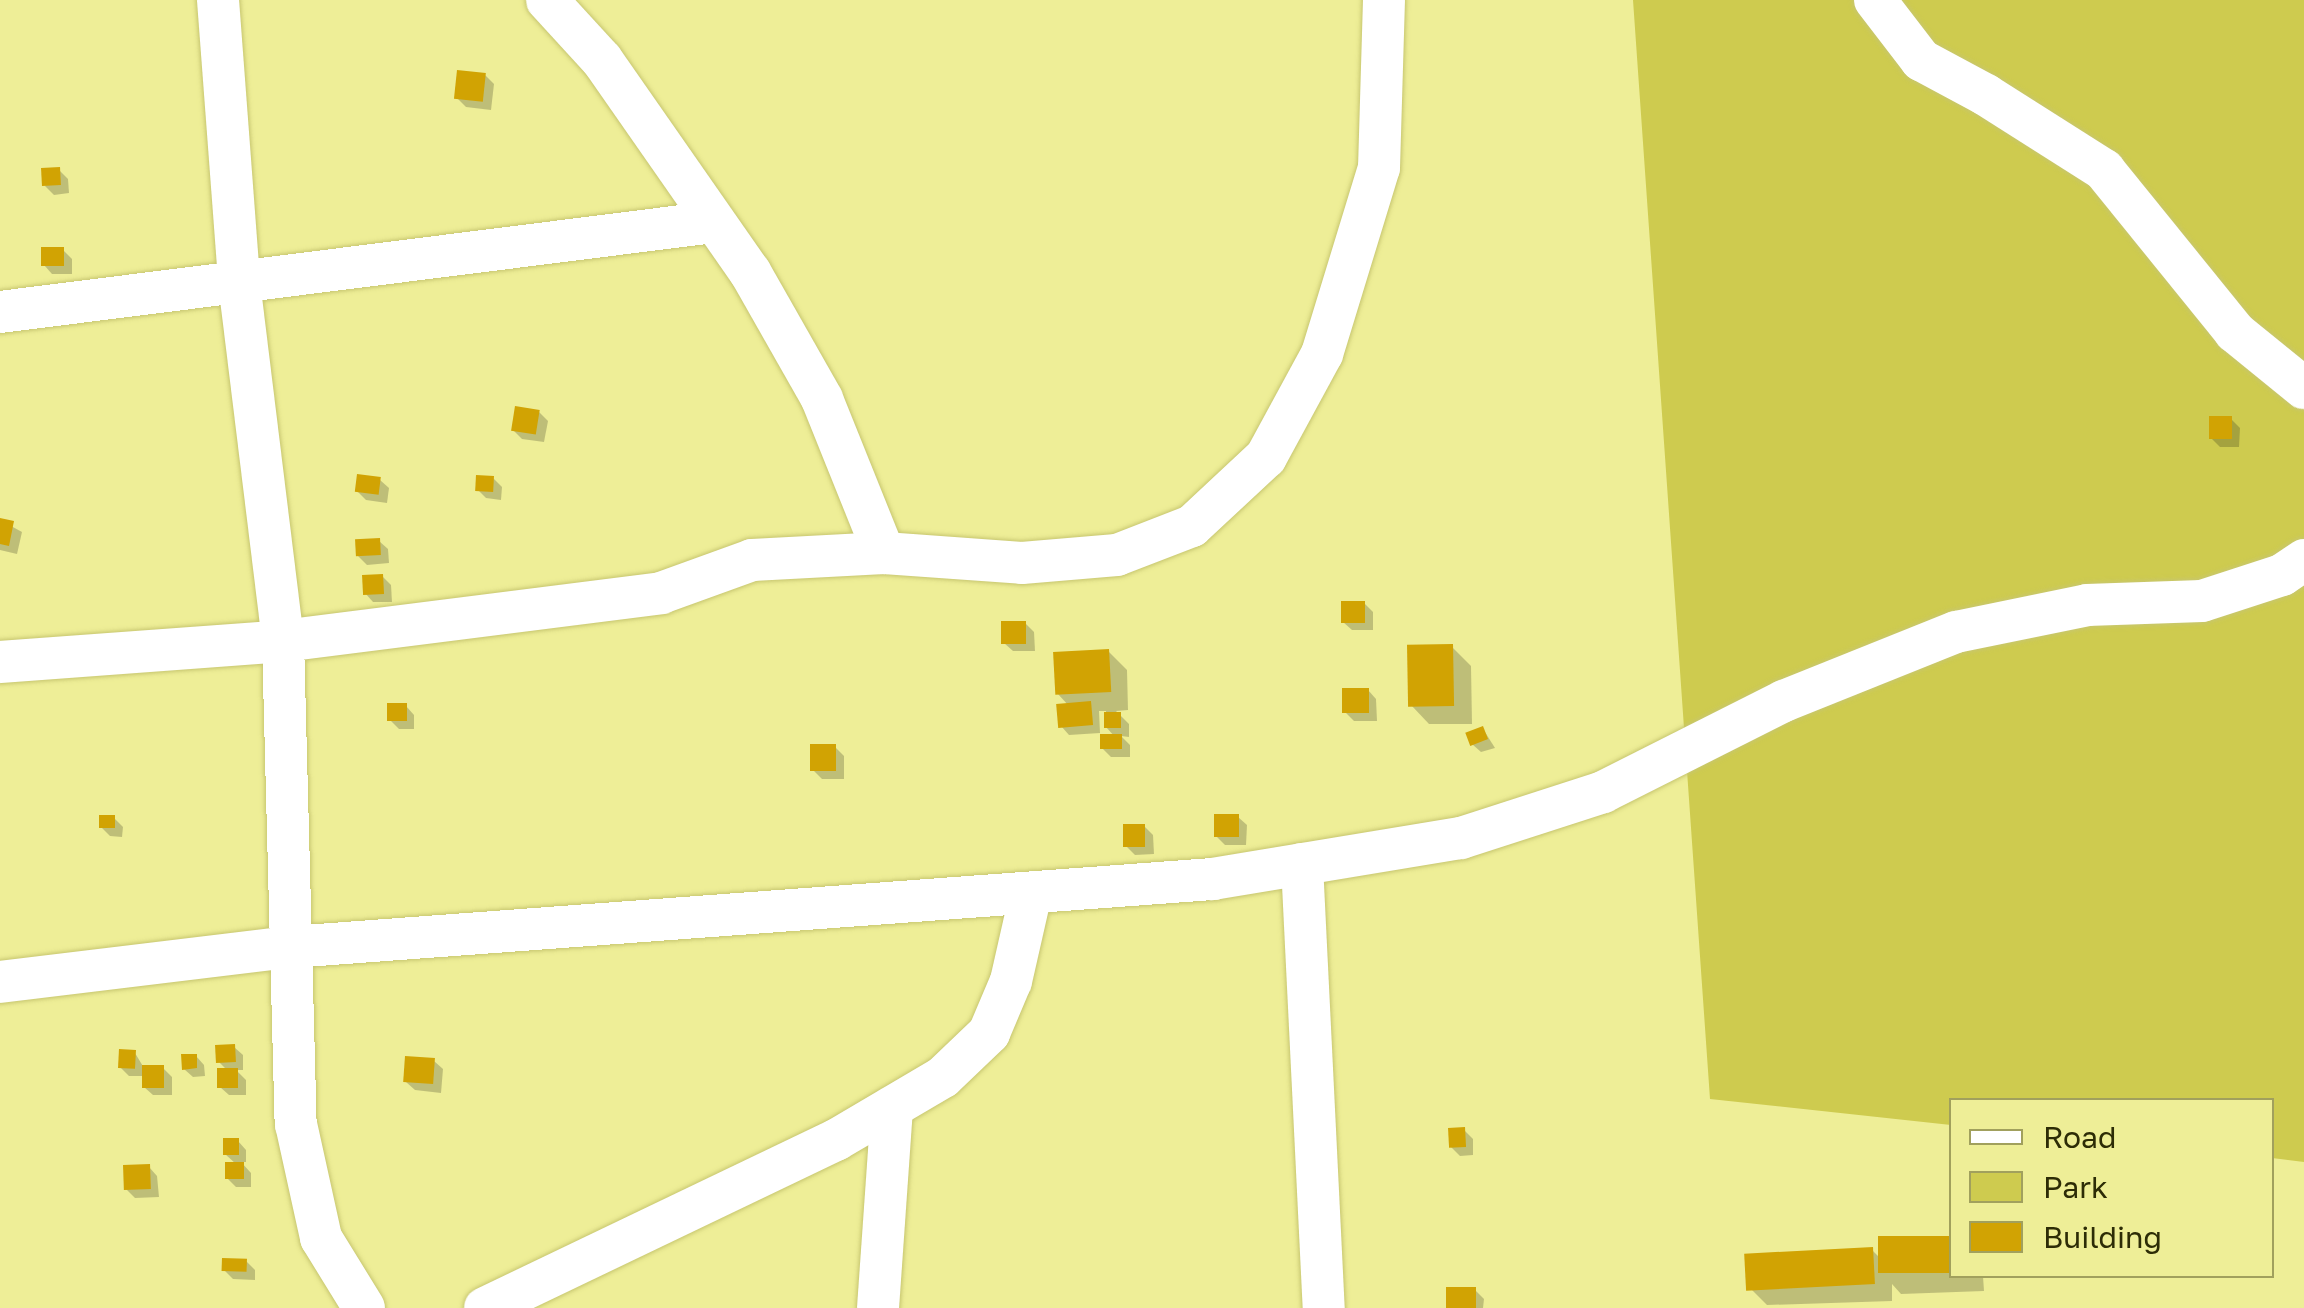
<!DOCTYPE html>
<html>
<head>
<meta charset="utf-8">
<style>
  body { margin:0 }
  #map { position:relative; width:2304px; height:1308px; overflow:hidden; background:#eeee97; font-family:"Golos Text",sans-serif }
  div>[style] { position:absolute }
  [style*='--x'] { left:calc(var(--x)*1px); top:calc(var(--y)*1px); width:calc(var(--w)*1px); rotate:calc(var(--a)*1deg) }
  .green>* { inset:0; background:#cecb4f }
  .shadow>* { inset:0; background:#0003 }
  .building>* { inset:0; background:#d1a303; transform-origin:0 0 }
  .roads { filter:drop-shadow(0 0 2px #c7c670) drop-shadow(0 0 2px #c7c670) }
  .street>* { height:42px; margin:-21px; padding:0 21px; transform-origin:21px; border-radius:21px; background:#fff }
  span { translate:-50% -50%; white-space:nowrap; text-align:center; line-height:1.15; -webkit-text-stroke:9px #eeee97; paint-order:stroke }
  .legend { position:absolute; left:1949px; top:1098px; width:325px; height:180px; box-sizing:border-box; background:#eeee97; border:2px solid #a1a05d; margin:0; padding:12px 18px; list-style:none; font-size:30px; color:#2d2c06 }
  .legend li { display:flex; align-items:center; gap:20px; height:50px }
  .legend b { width:50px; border:2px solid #a1a05d }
</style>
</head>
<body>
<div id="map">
  <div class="green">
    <div style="clip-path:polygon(1633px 0,2304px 0,2304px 1162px,2272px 1158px,2272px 1100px,1952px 1100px,1951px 1125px,1710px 1099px)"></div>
  </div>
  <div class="shadow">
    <div style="clip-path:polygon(485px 75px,494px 84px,491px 110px,466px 107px,457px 98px)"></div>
    <div style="clip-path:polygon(59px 170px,68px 179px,69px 193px,54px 195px,45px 186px)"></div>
    <div style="clip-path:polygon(63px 250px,72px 259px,72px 274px,52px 274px,44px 265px)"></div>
    <div style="clip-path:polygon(539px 412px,548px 421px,544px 442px,522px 439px,513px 430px)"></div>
    <div style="clip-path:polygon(2231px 419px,2240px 428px,2239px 447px,2220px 447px,2211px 438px)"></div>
    <div style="clip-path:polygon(493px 478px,502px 487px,501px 500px,486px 498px,478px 490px)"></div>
    <div style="clip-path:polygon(380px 480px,389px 488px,387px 503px,366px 500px,357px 491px)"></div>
    <div style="clip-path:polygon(0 520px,22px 532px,17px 554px,0 550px)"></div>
    <div style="clip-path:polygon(379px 541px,388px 549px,389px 563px,367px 565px,358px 556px)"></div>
    <div style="clip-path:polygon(382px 576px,391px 585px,392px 602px,373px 602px,365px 593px)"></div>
    <div style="clip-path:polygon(1364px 603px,1373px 612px,1373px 630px,1352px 630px,1343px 622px)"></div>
    <div style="clip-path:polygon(1025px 623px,1034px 632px,1035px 651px,1013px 651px,1004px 643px)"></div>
    <div style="clip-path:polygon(1452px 647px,1471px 666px,1472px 724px,1429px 724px,1411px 705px)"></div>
    <div style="clip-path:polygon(1108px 651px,1127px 670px,1128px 710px,1116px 711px,1129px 724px,1129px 737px,1121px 736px,1130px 745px,1130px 757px,1111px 757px,1102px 748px,1115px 737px,1106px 727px,1106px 711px,1099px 711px,1100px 733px,1069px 735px,1061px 726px,1069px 706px,1057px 693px)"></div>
    <div style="clip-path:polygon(1368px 690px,1376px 699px,1377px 721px,1354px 721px,1345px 712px)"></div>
    <div style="clip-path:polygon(406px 706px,414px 715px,414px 729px,399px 729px,390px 720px)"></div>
    <div style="clip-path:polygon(1483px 729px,1495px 748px,1481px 752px,1472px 744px)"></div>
    <div style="clip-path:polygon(835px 747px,844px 756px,844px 779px,822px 779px,813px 770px)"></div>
    <div style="clip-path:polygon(1238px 817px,1247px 825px,1246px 845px,1225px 845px,1216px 836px)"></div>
    <div style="clip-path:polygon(114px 818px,123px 827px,122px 837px,110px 836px,101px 827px)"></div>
    <div style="clip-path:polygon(1144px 826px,1153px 835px,1154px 854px,1135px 855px,1126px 846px)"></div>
    <div style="clip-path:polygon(234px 1047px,243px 1055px,243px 1070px,236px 1070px,246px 1080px,246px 1095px,229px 1095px,220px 1087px,228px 1071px,219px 1062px)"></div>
    <div style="clip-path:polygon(135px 1053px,144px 1068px,163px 1068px,172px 1077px,172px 1095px,153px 1095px,144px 1087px,144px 1076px,129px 1076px,120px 1067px)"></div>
    <div style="clip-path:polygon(196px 1056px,204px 1065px,205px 1076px,193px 1077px,184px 1069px)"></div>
    <div style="clip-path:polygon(434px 1061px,443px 1069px,441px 1093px,415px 1090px,406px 1082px)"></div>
    <div style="clip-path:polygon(1464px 1130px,1473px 1139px,1473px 1155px,1460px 1156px,1451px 1147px)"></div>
    <div style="clip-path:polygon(238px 1141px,246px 1150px,246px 1162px,241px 1162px,251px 1173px,251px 1187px,236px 1187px,227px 1178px,236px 1164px,225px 1154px)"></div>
    <div style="clip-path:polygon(149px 1167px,157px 1176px,159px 1197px,135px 1198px,126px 1189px)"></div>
    <div style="clip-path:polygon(1952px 1238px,1952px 1276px,1983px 1276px,1984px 1291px,1901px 1294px,1892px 1284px,1892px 1301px,1767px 1305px,1748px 1286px,1872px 1250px,1881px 1259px)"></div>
    <div style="clip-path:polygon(246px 1261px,255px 1270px,255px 1280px,233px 1279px,224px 1270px)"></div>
    <div style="clip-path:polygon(1475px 1290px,1484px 1299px,1483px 1308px,1448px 1308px)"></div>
  </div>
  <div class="building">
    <div style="left:457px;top:70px;width:29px;height:29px;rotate:6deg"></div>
    <div style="left:60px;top:167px;width:18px;height:19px;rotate:87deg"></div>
    <div style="left:41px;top:247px;width:23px;height:19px"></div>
    <div style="left:515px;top:406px;width:25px;height:25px;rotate:9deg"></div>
    <div style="left:2209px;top:416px;width:23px;height:23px"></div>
    <div style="left:357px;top:474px;width:24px;height:18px;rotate:7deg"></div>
    <div style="left:476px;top:475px;width:18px;height:16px;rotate:3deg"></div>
    <div style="clip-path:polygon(0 518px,14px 521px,9px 546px,0 544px)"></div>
    <div style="left:380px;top:538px;width:17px;height:25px;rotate:87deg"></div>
    <div style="left:383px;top:574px;width:20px;height:21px;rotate:87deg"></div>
    <div style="left:1341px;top:601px;width:24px;height:22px"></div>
    <div style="left:1001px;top:621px;width:25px;height:23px"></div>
    <div style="left:1453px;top:644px;width:62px;height:46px;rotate:89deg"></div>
    <div style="left:1109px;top:649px;width:43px;height:56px;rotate:87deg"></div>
    <div style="left:1342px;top:688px;width:27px;height:25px"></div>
    <div style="left:1091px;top:701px;width:24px;height:35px;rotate:85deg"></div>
    <div style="left:387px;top:703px;width:20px;height:18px"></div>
    <div style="left:1104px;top:712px;width:17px;height:16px"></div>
    <div style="left:1483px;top:726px;width:14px;height:19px;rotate:69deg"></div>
    <div style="left:1100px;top:734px;width:22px;height:15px"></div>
    <div style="left:810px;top:744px;width:26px;height:27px"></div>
    <div style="left:1214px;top:814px;width:25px;height:23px"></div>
    <div style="left:99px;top:815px;width:16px;height:13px"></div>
    <div style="left:1123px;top:824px;width:22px;height:23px"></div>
    <div style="left:235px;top:1044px;width:18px;height:20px;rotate:87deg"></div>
    <div style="left:119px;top:1049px;width:17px;height:19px;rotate:3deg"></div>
    <div style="clip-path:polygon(181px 1054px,197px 1054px,197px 1068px,182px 1070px)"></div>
    <div style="left:405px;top:1056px;width:30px;height:26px;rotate:4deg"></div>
    <div style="left:142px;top:1065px;width:22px;height:23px"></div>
    <div style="left:217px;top:1068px;width:21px;height:20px"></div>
    <div style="left:1465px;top:1127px;width:20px;height:17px;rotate:87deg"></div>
    <div style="left:223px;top:1138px;width:16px;height:17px"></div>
    <div style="left:225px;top:1162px;width:19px;height:17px"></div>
    <div style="left:150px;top:1164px;width:25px;height:27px;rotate:88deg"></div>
    <div style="left:1952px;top:1236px;width:37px;height:74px;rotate:90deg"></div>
    <div style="left:1873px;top:1247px;width:37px;height:129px;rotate:87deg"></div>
    <div style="left:222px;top:1258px;width:25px;height:13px;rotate:2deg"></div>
    <div style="left:1446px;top:1287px;width:30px;height:21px"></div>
  </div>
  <div class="roads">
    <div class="street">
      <div style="--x:218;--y:0;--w:283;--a:85.7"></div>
      <div style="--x:239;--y:282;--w:362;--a:83"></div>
      <div style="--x:283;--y:641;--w:483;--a:88.5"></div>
      <div style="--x:296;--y:1124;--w:117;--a:77.6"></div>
      <div style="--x:321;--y:1238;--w:82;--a:58.4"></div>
      <div style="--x:547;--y:0;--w:81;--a:47.5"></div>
      <div style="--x:602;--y:60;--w:259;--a:55.1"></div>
      <div style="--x:750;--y:272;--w:146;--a:60.4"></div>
      <div style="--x:822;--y:399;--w:166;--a:68.1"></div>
      <div style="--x:1875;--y:0;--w:76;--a:52.5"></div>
      <div style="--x:1921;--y:60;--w:74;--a:28.3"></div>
      <div style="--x:1986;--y:95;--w:140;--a:32.4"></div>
      <div style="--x:2104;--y:170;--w:208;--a:51"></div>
      <div style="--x:2235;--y:332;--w:89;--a:39.1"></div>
      <div style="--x:0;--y:312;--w:719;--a:-7.19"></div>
      <div style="--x:0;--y:662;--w:284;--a:-4.2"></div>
      <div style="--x:283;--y:641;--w:381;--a:-7.2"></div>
      <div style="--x:661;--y:593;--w:97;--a:-19.9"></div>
      <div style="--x:752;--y:560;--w:132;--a:-3"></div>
      <div style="--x:884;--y:553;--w:138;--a:4.1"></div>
      <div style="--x:1022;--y:563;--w:95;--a:-4.8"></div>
      <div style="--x:1117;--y:555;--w:80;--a:-21.1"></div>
      <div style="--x:1192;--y:526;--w:101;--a:-43"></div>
      <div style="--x:1266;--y:457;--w:117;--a:-61.5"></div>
      <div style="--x:1322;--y:354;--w:195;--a:-73"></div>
      <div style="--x:1379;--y:168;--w:168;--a:-88.3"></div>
      <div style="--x:1302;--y:864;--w:445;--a:87.2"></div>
      <div style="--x:0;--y:982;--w:293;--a:-6.9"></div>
      <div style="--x:291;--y:947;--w:924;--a:-4.22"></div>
      <div style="--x:1212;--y:879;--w:252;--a:-9.4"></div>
      <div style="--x:1461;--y:838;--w:149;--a:-17.9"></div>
      <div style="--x:1603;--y:792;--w:203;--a:-26.7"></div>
      <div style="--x:1784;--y:701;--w:185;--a:-21.9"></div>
      <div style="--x:1956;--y:632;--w:134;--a:-11.6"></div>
      <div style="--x:2087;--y:605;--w:115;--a:-2"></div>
      <div style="--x:2202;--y:601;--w:84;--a:-18"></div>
      <div style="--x:2282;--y:575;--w:27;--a:-34"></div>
      <div style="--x:485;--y:1308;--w:389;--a:-25.6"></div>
      <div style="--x:836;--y:1140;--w:124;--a:-30.5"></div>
      <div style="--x:943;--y:1077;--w:64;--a:-43.7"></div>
      <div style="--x:989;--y:1033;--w:56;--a:-67.1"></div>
      <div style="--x:1011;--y:981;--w:90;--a:-77.2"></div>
      <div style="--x:878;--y:1308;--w:201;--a:-86"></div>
    </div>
  </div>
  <ul class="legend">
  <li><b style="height:12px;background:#fff"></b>Road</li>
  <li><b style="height:28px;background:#cecb4f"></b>Park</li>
  <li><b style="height:28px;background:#d1a303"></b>Building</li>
  </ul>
</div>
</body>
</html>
